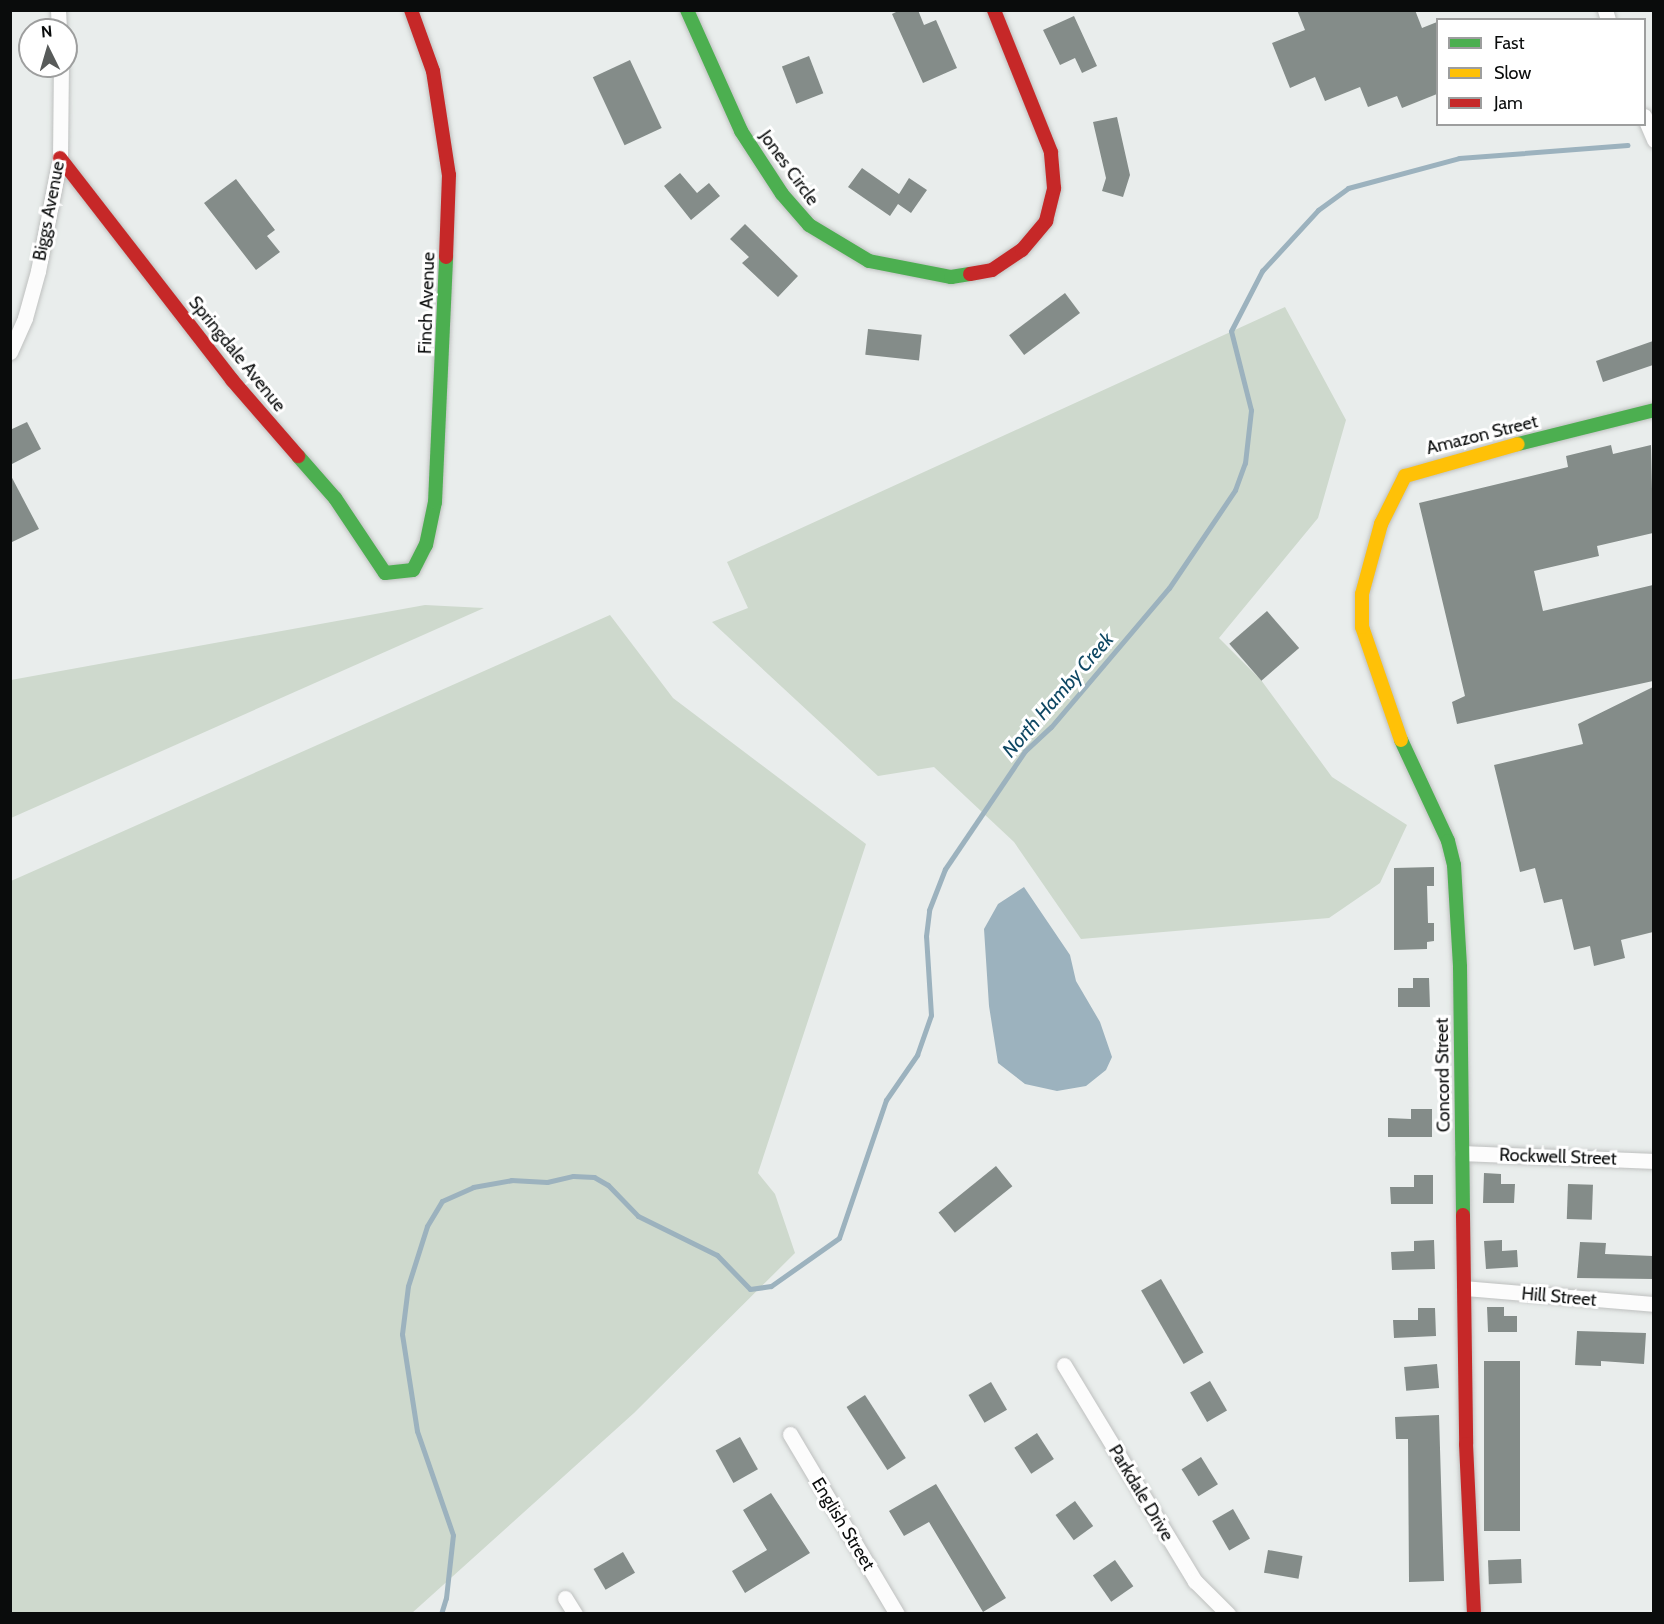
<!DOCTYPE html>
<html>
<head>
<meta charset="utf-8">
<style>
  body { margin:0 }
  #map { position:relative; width:1664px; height:1624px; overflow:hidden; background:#e9edec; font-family:Cabin,sans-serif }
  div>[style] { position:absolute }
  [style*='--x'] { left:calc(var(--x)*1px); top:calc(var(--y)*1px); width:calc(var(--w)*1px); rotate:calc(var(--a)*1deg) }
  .green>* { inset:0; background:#ced9cd }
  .water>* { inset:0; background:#9cb2be }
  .stream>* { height:5px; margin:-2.5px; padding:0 2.5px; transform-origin:2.5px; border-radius:2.5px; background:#9cb2be }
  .building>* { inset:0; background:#848c89; transform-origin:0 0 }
  .roads { filter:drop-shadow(0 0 2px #bec0bf) drop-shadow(0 0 2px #bec0bf) }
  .street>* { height:15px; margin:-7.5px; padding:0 7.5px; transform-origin:7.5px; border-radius:7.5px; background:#fcfcfc }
  .fast>* { height:14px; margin:-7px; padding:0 7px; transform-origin:7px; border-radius:7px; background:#4caf50 }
  .slow>* { height:14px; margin:-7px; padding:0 7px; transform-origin:7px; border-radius:7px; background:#ffc107 }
  .jam>* { height:14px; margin:-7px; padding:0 7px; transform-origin:7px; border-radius:7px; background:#c62828 }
  span { translate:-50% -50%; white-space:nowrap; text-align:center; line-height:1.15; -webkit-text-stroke:6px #fff; paint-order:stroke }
  .street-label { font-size:18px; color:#0a0c0c }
  .water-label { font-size:20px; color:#0e4763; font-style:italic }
  .frame { position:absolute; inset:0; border:12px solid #0a0c0c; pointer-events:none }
  .legend { position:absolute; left:1436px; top:18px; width:210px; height:108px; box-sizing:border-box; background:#fff; border:2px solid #9d9e9e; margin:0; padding:8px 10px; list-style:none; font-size:18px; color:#0a0c0c }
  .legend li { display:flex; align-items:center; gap:12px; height:30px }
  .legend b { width:30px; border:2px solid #9d9e9e }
  .north { position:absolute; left:18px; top:18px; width:60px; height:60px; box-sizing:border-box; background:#fff; border:2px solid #9d9e9e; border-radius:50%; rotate:355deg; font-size:16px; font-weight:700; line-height:24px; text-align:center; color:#0a0c0c }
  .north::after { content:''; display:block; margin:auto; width:21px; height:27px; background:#585b5a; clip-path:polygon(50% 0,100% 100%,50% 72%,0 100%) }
</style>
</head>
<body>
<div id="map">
  <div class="green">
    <div style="clip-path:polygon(1285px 307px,1346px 420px,1318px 518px,1219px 638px,1261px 680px,1332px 777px,1407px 825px,1380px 883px,1329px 918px,1081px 939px,1014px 842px,934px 767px,878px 776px,712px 622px,748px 608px,727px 562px)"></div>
    <div style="clip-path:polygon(425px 605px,484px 608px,11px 818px,11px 680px)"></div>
    <div style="clip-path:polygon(610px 615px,673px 698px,866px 844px,758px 1173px,775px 1194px,795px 1253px,634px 1413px,412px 1613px,11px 1613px,11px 881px)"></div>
  </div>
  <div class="water">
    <div style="clip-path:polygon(1024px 887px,1070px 955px,1076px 981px,1100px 1022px,1112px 1057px,1106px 1070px,1086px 1086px,1057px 1091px,1025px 1084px,998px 1063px,989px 1006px,984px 929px,998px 904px)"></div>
  </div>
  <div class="stream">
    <div style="--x:441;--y:1614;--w:17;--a:-73"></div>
    <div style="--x:446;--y:1598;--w:63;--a:-83.7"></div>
    <div style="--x:453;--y:1535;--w:110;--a:-109.1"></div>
    <div style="--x:417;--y:1431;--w:98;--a:-98.8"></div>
    <div style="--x:402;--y:1334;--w:48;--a:-82.9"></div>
    <div style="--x:408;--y:1286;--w:63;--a:-72.4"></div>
    <div style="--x:427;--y:1226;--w:29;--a:-59"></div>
    <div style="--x:442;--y:1201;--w:34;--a:-24"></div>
    <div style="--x:473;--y:1187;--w:39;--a:-10"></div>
    <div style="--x:511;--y:1180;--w:36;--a:3"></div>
    <div style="--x:547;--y:1182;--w:27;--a:-13"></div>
    <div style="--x:573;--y:1176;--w:21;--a:3"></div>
    <div style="--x:594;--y:1177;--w:16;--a:30"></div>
    <div style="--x:608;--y:1185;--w:43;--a:45.9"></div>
    <div style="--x:638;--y:1216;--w:88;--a:26.3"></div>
    <div style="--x:717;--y:1255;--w:47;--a:45.9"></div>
    <div style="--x:750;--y:1289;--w:21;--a:-8"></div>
    <div style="--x:771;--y:1286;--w:83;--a:-35.2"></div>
    <div style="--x:839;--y:1238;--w:146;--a:-71.2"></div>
    <div style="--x:886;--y:1100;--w:55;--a:-55.4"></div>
    <div style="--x:917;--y:1055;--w:42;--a:-70.7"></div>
    <div style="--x:931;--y:1015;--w:79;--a:-93.6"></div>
    <div style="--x:926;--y:936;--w:26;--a:-83"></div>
    <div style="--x:929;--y:910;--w:44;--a:-68.7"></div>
    <div style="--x:945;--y:869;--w:143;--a:-55.9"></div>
    <div style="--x:1025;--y:751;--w:35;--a:-43"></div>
    <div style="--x:1051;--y:727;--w:182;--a:-49.7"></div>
    <div style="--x:1169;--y:588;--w:118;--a:-56"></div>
    <div style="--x:1235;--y:490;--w:29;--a:-70"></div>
    <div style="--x:1245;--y:463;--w:53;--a:-83.5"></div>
    <div style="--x:1251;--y:410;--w:81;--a:-104.2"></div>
    <div style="--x:1231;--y:331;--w:68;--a:-62.7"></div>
    <div style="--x:1262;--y:271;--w:83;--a:-47.4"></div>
    <div style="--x:1318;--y:210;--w:37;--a:-36"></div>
    <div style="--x:1348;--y:188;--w:115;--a:-15.1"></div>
    <div style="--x:1459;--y:158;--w:169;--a:-4.4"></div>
  </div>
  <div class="building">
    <div style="clip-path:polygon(900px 10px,918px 10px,924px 25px,936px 20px,957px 68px,923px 83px,892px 14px)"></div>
    <div style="clip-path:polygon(1297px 10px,1415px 10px,1422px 28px,1437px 22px,1437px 94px,1402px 108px,1397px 96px,1368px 107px,1360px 87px,1325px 101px,1315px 77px,1290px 88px,1272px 43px,1305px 30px)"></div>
    <div style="clip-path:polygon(1074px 16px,1097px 66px,1082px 73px,1075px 58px,1060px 65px,1043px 30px)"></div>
    <div style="left:809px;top:56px;width:40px;height:29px;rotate:69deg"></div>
    <div style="left:630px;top:60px;width:75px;height:41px;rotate:65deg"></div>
    <div style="clip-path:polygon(1117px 117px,1130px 175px,1123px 197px,1102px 191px,1106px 178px,1093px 122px)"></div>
    <div style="clip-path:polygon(862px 168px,899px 194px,909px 178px,927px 190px,911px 213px,898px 204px,890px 216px,848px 187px)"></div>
    <div style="clip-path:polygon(680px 173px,697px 193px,709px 183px,720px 196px,691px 220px,664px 186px)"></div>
    <div style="clip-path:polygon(236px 179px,275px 230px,267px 236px,280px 252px,256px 270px,204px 203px)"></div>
    <div style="clip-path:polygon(745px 224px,798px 276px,778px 297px,742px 263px,749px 257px,730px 239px)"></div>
    <div style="left:1065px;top:293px;width:25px;height:70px;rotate:53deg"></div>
    <div style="left:868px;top:329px;width:54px;height:26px;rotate:6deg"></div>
    <div style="clip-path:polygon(1653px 341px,1653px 365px,1603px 382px,1596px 361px)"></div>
    <div style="clip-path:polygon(27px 422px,41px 449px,10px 465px,10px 430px)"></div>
    <div style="clip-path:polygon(1611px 445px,1613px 454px,1651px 445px,1653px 533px,1597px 546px,1599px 556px,1534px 571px,1543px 611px,1653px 585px,1653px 681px,1457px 724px,1452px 702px,1465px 696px,1419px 503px,1568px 467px,1566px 456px)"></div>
    <div style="clip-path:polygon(10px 474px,39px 529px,10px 543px)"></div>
    <div style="left:1267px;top:611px;width:49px;height:50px;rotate:49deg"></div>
    <div style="clip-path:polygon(1653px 687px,1653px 932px,1621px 940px,1625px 958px,1594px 966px,1590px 946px,1574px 950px,1562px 899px,1544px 903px,1535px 868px,1520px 872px,1494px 765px,1583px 744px,1578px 724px)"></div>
    <div style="clip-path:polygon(1434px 867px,1434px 886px,1427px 886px,1428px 923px,1434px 923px,1434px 941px,1427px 942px,1427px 949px,1394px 950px,1394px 868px)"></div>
    <div style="clip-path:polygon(1413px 978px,1429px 978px,1430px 1007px,1398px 1007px,1398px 988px,1413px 988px)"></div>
    <div style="clip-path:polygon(1411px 1109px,1432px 1109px,1432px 1137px,1388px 1137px,1388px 1118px,1411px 1119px)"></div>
    <div style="left:996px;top:1166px;width:26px;height:74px;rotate:51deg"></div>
    <div style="clip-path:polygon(1484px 1173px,1501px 1174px,1501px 1184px,1515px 1184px,1514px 1203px,1483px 1203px)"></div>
    <div style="clip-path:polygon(1414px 1175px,1433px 1175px,1433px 1204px,1391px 1204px,1390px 1187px,1414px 1187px)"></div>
    <div style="left:1568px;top:1184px;width:25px;height:35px;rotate:2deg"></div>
    <div style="clip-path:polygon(1434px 1240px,1435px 1269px,1392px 1270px,1391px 1252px,1414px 1251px,1414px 1241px)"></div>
    <div style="clip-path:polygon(1502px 1240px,1502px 1251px,1517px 1250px,1518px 1267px,1486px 1269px,1484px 1241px)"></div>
    <div style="clip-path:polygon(1580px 1242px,1606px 1243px,1605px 1254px,1653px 1256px,1653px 1279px,1577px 1278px)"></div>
    <div style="left:1161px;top:1279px;width:85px;height:23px;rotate:60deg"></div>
    <div style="clip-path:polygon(1487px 1307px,1504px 1307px,1504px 1316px,1517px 1316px,1517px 1332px,1488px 1332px)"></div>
    <div style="clip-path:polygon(1418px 1308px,1435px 1308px,1436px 1336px,1394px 1338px,1393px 1320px,1418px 1320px)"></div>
    <div style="clip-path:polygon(1577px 1331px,1646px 1333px,1644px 1364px,1601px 1361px,1601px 1366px,1575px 1365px)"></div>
    <div style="left:1520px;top:1361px;width:170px;height:36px;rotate:90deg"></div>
    <div style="left:1437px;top:1364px;width:24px;height:33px;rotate:85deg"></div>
    <div style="left:1210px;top:1381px;width:34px;height:23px;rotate:60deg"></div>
    <div style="left:991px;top:1382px;width:32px;height:26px;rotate:60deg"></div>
    <div style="left:865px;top:1395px;width:75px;height:22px;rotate:57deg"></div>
    <div style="clip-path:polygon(1439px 1415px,1444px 1581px,1409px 1582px,1408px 1439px,1396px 1439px,1395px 1417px)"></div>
    <div style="left:1037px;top:1433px;width:31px;height:27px;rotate:57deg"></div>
    <div style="left:740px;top:1437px;width:37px;height:28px;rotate:61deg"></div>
    <div style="left:1201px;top:1457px;width:32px;height:23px;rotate:58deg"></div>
    <div style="clip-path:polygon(936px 1484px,1006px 1598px,983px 1612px,929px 1522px,904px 1536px,889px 1511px)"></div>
    <div style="clip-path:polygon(771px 1493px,810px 1553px,745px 1593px,732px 1571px,767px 1550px,743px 1510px)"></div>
    <div style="left:1075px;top:1501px;width:31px;height:24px;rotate:54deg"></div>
    <div style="left:1233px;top:1509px;width:34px;height:24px;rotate:60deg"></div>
    <div style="left:1268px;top:1550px;width:35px;height:23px;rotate:10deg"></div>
    <div style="left:623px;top:1552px;width:24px;height:34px;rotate:60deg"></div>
    <div style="left:1521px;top:1559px;width:24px;height:33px;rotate:88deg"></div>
    <div style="left:1115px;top:1560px;width:32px;height:27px;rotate:55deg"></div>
  </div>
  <div class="roads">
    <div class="street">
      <div style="--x:58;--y:10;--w:20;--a:87"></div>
      <div style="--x:1605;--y:10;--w:10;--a:73"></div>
      <div style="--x:1644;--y:116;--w:26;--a:67"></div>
      <div style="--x:10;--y:352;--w:37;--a:-66"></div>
      <div style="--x:25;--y:318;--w:49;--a:-74.5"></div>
      <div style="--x:38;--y:271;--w:115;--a:-79"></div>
      <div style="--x:60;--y:158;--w:92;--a:-89.4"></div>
      <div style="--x:1462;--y:1153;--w:192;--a:2.4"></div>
      <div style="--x:1464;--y:1288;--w:191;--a:4.8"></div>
      <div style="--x:1064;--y:1365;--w:253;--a:58.8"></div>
      <div style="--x:1195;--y:1581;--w:47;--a:45"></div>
      <div style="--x:790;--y:1434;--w:209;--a:59.3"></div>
      <div style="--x:565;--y:1598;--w:19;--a:58"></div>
    </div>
    <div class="fast">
      <div style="--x:687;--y:10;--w:133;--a:65.9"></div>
      <div style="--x:741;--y:131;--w:75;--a:56.9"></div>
      <div style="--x:782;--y:194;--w:41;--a:48.9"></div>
      <div style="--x:809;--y:225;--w:70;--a:31"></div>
      <div style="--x:869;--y:261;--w:84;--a:11"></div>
      <div style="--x:951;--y:277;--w:19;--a:-9"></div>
      <div style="--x:1518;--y:444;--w:140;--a:-14"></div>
      <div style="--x:298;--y:456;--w:56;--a:48.6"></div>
      <div style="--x:335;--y:498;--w:90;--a:56.3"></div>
      <div style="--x:385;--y:573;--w:28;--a:-6"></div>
      <div style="--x:413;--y:570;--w:28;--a:-63"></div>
      <div style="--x:426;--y:545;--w:44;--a:-78.2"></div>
      <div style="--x:435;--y:502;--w:245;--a:-87.4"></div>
      <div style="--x:1401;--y:740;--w:111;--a:65"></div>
      <div style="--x:1448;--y:841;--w:25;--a:76"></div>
      <div style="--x:1454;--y:865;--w:102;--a:86.6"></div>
      <div style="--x:1460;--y:967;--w:248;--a:89.3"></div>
    </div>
    <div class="slow">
      <div style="--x:1401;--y:740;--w:120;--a:-109"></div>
      <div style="--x:1362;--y:627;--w:33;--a:-90"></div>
      <div style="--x:1362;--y:594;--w:73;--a:-74.8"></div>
      <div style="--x:1381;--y:524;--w:54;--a:-63.4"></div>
      <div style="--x:1405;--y:476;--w:117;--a:-15.8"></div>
    </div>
    <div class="jam">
      <div style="--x:411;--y:10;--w:65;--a:70.2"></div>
      <div style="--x:433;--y:71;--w:105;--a:81.3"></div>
      <div style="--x:449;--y:175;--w:82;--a:92.1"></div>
      <div style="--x:60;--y:158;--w:281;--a:52.2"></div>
      <div style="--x:232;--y:380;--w:101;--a:49"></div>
      <div style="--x:970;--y:274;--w:22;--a:-10"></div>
      <div style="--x:992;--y:270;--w:36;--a:-34"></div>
      <div style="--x:1022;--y:250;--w:38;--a:-50"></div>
      <div style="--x:1046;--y:221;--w:34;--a:-76"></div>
      <div style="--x:1054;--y:188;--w:36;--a:-95"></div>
      <div style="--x:1051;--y:152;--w:153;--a:-111.9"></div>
      <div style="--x:1463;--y:1215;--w:229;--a:89.2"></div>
      <div style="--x:1466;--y:1444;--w:170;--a:87.3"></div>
    </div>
  </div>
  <div class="street-label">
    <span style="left:789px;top:168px;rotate:54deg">Jones Circle</span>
    <span style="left:49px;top:211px;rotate:-79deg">Biggs Avenue</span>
    <span style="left:427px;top:303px;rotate:-88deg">Finch Avenue</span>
    <span style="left:237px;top:354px;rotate:51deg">Springdale Avenue</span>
    <span style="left:1482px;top:435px;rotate:-14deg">Amazon Street</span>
    <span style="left:1443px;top:1075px;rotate:-91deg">Concord Street</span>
    <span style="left:1558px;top:1157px;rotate:2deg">Rockwell Street</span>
    <span style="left:1559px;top:1297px;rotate:5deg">Hill Street</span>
    <span style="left:1141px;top:1493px;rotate:59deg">Parkdale Drive</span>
    <span style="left:843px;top:1524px;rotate:59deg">English Street</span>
  </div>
  <div class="water-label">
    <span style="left:1058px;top:695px;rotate:-49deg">North Hamby Creek</span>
  </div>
  <div class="frame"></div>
  <ul class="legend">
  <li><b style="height:8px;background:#4caf50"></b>Fast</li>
  <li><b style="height:8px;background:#ffc107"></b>Slow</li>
  <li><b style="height:8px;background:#c62828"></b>Jam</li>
  </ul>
  <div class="north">N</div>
</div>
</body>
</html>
